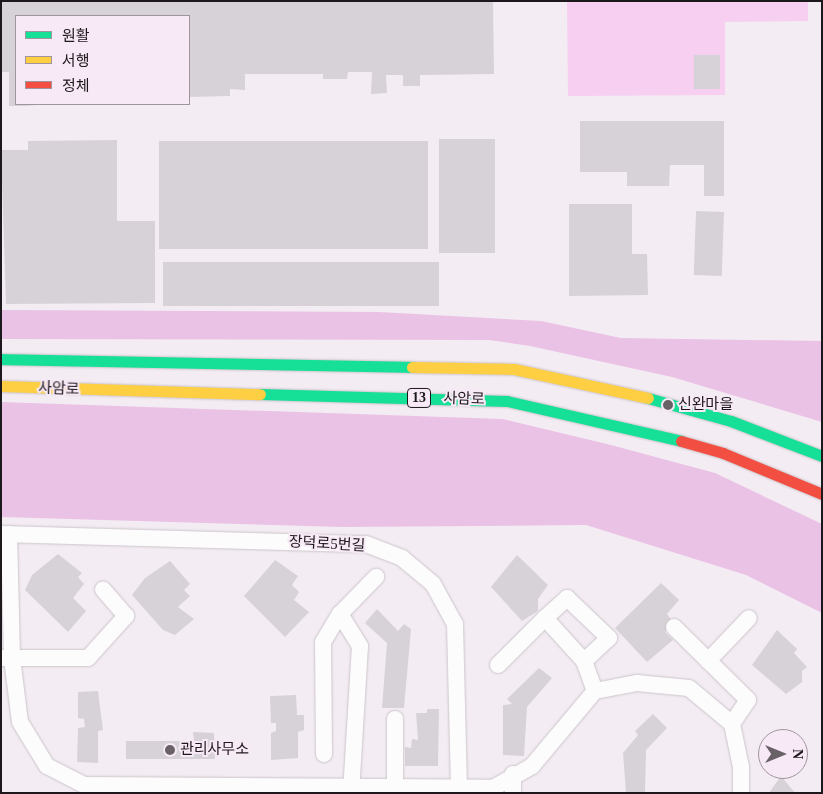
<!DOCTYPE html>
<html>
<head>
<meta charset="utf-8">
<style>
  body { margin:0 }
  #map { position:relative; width:823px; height:794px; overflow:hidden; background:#f4ecf3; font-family:"Times New Roman","Noto Sans KR",serif }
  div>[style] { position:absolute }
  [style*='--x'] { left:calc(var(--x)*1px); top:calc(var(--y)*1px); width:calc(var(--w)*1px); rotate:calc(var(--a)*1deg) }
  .green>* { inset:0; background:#f6cff1 }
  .forest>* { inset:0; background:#eac2e6 }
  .building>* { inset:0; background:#d7d2d7; transform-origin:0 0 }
  .roads { filter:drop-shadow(0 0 1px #cbc5ca) drop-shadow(0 0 1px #cbc5ca) }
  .street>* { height:16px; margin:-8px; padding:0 8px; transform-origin:8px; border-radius:8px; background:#fdfcfd }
  .fast>* { height:11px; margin:-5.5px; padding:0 5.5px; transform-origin:5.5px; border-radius:5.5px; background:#16e098 }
  .slow>* { height:11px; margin:-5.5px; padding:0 5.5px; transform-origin:5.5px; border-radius:5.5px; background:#ffcf43 }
  .jam>* { height:11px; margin:-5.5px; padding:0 5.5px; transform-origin:5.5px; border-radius:5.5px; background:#f24e42 }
  .dots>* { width:14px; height:14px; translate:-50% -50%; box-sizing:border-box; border:2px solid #f7e9f5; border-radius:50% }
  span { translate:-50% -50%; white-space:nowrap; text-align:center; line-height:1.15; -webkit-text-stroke:4px #f7e9f5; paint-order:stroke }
  .shield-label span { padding:1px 4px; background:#f7e9f5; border:1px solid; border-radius:4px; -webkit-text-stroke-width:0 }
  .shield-label { font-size:14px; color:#1d181c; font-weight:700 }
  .street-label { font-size:15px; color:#1d181c }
  .poi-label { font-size:15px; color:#1d181c }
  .left { translate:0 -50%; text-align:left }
  .frame { position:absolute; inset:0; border:2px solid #1d181c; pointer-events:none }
  .legend { position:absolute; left:15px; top:15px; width:175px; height:90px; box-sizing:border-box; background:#f7e9f5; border:1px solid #a0959e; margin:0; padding:6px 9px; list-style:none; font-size:15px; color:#1d181c }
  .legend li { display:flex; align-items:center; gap:10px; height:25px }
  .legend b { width:25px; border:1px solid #a0959e }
  .north { position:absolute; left:758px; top:729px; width:50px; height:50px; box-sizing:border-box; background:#f7e9f5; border:1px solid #a0959e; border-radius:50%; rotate:90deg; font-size:14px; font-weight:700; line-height:20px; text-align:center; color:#1d181c }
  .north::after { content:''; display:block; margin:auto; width:18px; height:22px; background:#686267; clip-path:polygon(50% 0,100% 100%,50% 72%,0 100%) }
</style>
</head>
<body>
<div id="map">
  <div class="green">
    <div style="clip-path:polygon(567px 1px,808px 1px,808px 21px,725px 22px,725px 95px,568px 96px)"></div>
  </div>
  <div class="forest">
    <div style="clip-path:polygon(1px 310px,379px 312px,541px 321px,621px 338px,822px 341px,822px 422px,672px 377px,530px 346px,489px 340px,1px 339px)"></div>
    <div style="clip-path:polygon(1px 402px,503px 419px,611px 445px,715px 473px,822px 524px,822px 613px,746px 575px,586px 525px,343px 527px,1px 517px)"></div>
  </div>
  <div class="building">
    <div style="clip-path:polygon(1px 1px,493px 1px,494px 74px,420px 75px,420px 86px,403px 86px,403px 75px,386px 75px,387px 93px,371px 94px,372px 72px,348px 72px,347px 79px,323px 79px,323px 74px,245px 74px,245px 90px,230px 89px,230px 96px,189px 97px,189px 16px,16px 16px,16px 104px,36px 106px,9px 106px,9px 72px,1px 72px)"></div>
    <div style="left:720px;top:55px;width:34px;height:26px;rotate:90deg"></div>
    <div style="clip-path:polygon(580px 121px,724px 121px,724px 196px,704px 196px,704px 165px,670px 165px,669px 186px,627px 186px,627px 172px,580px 172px)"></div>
    <div style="left:439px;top:139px;width:56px;height:114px"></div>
    <div style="clip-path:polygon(117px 140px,117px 221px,155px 221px,155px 303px,6px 304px,1px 150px,28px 150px,28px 141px)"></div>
    <div style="left:159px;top:141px;width:269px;height:108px"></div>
    <div style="clip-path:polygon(569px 204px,632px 204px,632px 254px,647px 254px,648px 295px,569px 296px)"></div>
    <div style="left:696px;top:211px;width:28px;height:64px;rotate:2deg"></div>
    <div style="left:163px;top:262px;width:276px;height:44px"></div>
    <div style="clip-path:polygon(58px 554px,82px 573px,78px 577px,84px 584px,73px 598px,86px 611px,68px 632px,25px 590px,32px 575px)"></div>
    <div style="clip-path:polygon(517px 555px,548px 585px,538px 599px,538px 611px,522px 621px,491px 587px)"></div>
    <div style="clip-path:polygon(275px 560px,298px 576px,292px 585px,299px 592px,294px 600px,309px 612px,285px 637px,244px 596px)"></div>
    <div style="clip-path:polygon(170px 561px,190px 584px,184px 590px,190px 596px,178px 607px,194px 619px,175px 635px,163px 630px,132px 595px,145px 578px)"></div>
    <div style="clip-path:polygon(661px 583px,679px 600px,667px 614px,672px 621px,665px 632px,673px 640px,647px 662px,615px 628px)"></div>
    <div style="clip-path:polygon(377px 609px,398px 631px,404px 624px,411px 629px,404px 708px,382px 708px,387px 643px,365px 623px)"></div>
    <div style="clip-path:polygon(777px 630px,797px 649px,794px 653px,807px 667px,802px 671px,802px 682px,786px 694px,752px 665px)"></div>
    <div style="clip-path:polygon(539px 668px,552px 678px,527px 707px,524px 756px,503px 755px,503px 705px,512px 704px,507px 699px)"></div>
    <div style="clip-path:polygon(98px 691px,103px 730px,98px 731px,98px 763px,77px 762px,78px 728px,85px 727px,84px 719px,78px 718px,78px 692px)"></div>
    <div style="clip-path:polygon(296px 695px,297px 715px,304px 715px,304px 730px,298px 732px,298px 758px,271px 760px,271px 733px,276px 731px,276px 723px,271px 723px,270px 696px)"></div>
    <div style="clip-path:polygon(427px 709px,439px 709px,438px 766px,405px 766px,405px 747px,411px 748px,412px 739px,418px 740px,416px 713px,427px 713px)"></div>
    <div style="clip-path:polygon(653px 714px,667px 728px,646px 750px,645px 793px,626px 793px,623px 753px,638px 735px,635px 731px)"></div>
    <div style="clip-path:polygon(193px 732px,214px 733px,215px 759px,126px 759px,126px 741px,194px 741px)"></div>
    <div style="clip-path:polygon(781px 776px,795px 793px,769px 793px)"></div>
  </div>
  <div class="roads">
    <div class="street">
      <div style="--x:1;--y:534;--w:365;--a:1.6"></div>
      <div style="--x:366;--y:544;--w:39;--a:21"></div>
      <div style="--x:402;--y:558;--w:40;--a:40"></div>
      <div style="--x:433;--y:584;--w:46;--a:61.2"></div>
      <div style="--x:455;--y:624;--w:169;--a:88.6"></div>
      <div style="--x:9;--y:534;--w:124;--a:88.6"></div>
      <div style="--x:12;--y:658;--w:64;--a:82.9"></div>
      <div style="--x:20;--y:722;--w:52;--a:58.5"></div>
      <div style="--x:47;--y:766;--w:42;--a:27.2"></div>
      <div style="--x:84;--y:785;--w:409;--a:0.4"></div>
      <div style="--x:493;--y:788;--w:45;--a:-29.4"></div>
      <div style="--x:532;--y:766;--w:98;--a:-50"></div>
      <div style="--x:595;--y:691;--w:43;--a:-10.8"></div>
      <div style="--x:637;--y:683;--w:52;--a:5.5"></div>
      <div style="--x:689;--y:688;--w:56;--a:39.9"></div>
      <div style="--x:732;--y:724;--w:44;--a:78.2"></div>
      <div style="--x:741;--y:767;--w:26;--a:90"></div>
      <div style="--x:674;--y:627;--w:104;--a:44.6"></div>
      <div style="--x:748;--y:700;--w:29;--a:124"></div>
      <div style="--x:2;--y:658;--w:86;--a:0"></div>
      <div style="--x:88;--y:658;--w:57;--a:-47.9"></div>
      <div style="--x:126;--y:616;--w:35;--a:-131"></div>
      <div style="--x:584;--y:661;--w:32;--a:70"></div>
      <div style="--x:708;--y:661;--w:59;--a:-46.4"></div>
      <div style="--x:498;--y:665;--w:66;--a:-45"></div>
      <div style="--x:545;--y:618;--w:30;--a:-42"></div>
      <div style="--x:567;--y:598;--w:58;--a:43.6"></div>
      <div style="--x:609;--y:638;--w:34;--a:137"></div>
      <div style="--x:584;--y:661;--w:58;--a:-132.2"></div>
      <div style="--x:395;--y:719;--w:68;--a:90"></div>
      <div style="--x:324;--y:754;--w:112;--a:-90.5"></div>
      <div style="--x:323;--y:642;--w:33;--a:-59"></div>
      <div style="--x:513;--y:774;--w:19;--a:90"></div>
      <div style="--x:351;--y:793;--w:147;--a:-86.5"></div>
      <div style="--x:360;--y:646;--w:38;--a:-122"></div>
      <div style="--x:340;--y:614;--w:52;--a:-45.8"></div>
    </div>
    <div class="fast">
      <div style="--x:1;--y:359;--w:411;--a:1.1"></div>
      <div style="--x:260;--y:394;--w:247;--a:1.6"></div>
      <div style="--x:507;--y:401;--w:179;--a:12.9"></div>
      <div style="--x:648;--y:398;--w:86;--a:15.5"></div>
      <div style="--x:731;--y:421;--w:97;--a:21"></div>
    </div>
    <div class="slow">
      <div style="--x:412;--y:367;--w:102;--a:1.1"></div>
      <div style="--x:514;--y:369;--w:137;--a:12.2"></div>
      <div style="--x:1;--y:386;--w:259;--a:1.8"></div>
    </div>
    <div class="jam">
      <div style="--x:681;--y:441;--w:44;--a:15.9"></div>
      <div style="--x:723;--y:453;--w:107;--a:22.5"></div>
    </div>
  </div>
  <div class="dots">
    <div style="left:668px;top:405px;background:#686267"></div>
    <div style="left:170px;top:750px;background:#686267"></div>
  </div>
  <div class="shield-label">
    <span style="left:419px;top:398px">13</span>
  </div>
  <div class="street-label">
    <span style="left:59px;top:389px;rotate:2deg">사암로</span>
    <span style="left:464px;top:399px;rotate:2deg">사암로</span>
    <span style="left:327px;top:544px;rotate:3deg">장덕로5번길</span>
  </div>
  <div class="poi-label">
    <span class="left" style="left:678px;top:405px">신완마을</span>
    <span class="left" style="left:180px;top:750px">관리사무소</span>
  </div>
  <div class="frame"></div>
  <ul class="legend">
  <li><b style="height:6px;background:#16e098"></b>원활</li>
  <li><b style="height:6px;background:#ffcf43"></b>서행</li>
  <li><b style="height:6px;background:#f24e42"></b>정체</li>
  </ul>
  <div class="north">N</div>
</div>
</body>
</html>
